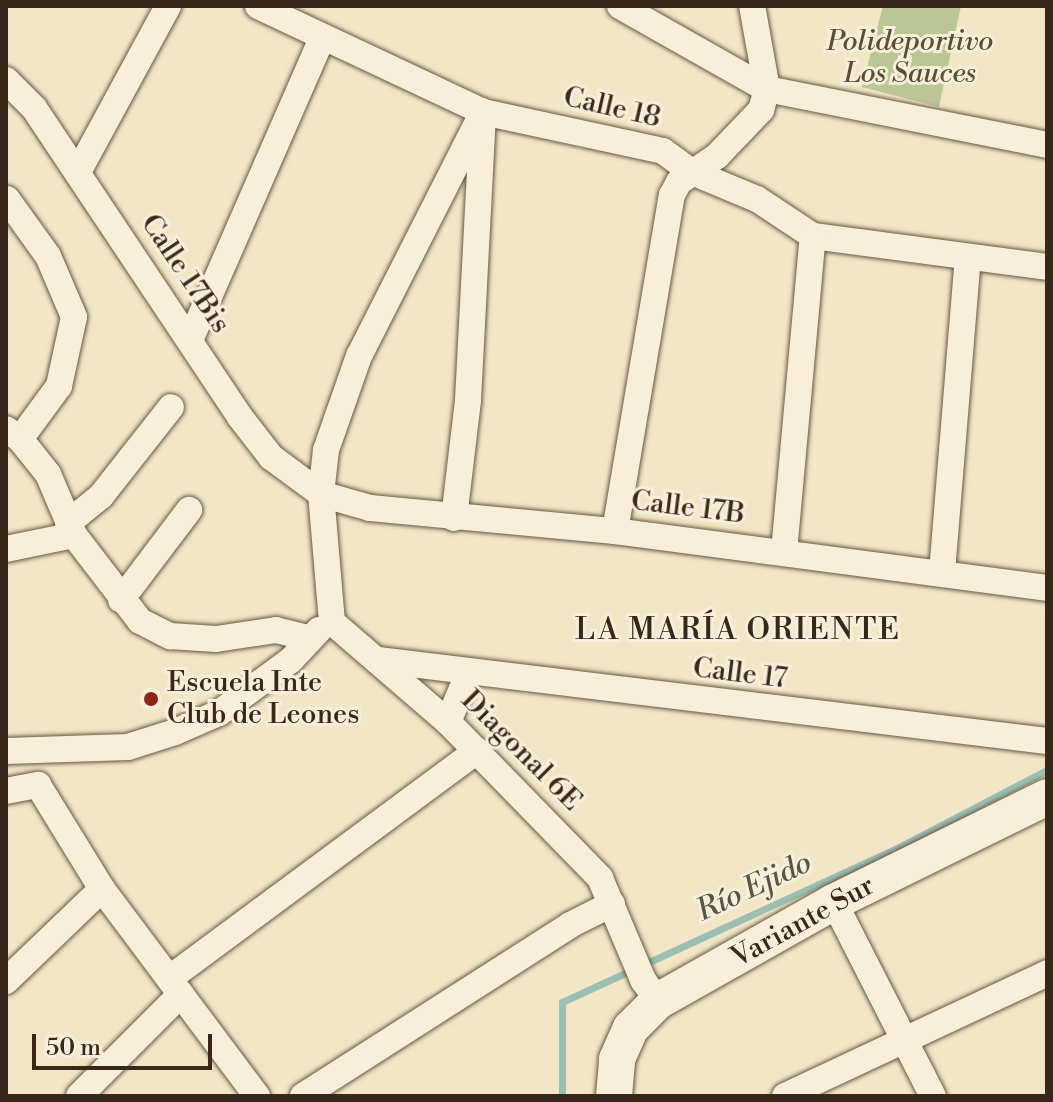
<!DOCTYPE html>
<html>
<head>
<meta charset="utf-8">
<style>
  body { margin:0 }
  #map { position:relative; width:1053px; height:1102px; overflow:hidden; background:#f3e6c6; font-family:"Libre Bodoni",serif }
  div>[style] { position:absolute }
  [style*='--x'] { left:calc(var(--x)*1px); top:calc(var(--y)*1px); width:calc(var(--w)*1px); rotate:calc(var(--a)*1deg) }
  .green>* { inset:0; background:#bbc595 }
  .stream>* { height:7px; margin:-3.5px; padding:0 3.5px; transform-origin:3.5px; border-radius:3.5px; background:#9bc0b2 }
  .roads { filter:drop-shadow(0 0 2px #685744) drop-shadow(0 0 2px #685744) }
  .street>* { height:26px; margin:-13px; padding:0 13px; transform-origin:13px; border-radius:13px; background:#f7efda }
  .secondary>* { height:36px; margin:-18px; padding:0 18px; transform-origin:18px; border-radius:18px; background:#f7efda }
  .dots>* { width:22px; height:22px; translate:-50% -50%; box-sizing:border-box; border:4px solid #f7efda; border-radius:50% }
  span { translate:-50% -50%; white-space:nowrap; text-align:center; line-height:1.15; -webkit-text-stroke:6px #f7efda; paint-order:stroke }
  .park-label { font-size:28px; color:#5a4e38; font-style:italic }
  .street-label { font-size:28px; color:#392719 }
  .poi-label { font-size:28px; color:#392719 }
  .left { translate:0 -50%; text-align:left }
  .neighbourhood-label { font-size:30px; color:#392719; letter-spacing:2px }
  .water-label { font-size:30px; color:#565547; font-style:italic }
  .frame { position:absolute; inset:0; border:8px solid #392719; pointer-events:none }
  .scale { position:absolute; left:32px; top:1034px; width:180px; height:36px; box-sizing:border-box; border:4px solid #392719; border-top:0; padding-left:10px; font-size:24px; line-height:28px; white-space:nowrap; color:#392719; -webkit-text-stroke:6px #f7efda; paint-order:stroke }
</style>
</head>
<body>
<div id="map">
  <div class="green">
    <div style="clip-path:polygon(883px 6px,961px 6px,939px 107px,862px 87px)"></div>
  </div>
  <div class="stream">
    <div style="--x:562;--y:1096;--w:94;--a:-90"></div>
    <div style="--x:562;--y:1002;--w:366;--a:-24.7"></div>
    <div style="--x:895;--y:849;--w:171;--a:-27.5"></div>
  </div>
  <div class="roads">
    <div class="street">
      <div style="--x:258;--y:6;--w:249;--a:25.2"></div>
      <div style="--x:483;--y:112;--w:184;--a:12.2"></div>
      <div style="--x:663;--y:151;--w:36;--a:36"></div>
      <div style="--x:692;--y:172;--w:70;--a:22.6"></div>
      <div style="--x:757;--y:199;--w:67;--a:33.5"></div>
      <div style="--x:813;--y:236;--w:236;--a:7.5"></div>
      <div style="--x:620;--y:6;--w:169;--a:29.5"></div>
      <div style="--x:767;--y:89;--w:286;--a:11.3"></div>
      <div style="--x:6;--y:80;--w:40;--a:45"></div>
      <div style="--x:34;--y:108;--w:371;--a:56.3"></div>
      <div style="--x:240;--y:417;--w:51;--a:52.2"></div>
      <div style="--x:271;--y:457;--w:62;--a:36.5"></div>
      <div style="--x:321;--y:494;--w:51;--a:15.9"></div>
      <div style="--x:370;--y:508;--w:246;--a:5.4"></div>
      <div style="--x:615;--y:531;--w:436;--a:7.5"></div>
      <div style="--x:78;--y:172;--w:189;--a:-61.5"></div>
      <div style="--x:7;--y:199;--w:70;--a:54.3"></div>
      <div style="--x:48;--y:256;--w:66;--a:66.9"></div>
      <div style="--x:74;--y:317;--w:71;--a:102.3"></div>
      <div style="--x:59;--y:386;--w:66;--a:126.3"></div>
      <div style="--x:191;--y:338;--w:327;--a:-66.4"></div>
      <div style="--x:6;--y:429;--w:17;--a:36"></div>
      <div style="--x:20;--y:439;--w:45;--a:51.3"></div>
      <div style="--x:48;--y:474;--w:66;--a:66.9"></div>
      <div style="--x:74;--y:535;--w:108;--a:52.5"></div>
      <div style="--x:140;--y:621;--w:34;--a:27"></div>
      <div style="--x:170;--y:636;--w:46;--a:3.7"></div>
      <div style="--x:216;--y:639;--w:61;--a:-8.5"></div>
      <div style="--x:276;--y:630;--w:32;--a:14"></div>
      <div style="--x:454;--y:518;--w:119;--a:-83.2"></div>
      <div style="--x:468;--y:400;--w:285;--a:-87"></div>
      <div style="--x:68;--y:523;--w:43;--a:-39.3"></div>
      <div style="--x:101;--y:496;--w:113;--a:-51.8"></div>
      <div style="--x:615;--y:531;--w:341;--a:-80.4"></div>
      <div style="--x:672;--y:195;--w:15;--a:-62"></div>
      <div style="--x:679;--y:182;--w:46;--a:-34.4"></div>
      <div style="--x:717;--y:156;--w:64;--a:-46.3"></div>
      <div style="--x:761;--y:110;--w:22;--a:-74"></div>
      <div style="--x:767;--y:89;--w:84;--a:-100.2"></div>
      <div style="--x:6;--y:549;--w:69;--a:-11.6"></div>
      <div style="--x:784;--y:552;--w:317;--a:-84.8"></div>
      <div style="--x:942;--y:572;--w:314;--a:-85.3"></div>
      <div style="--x:121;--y:600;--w:113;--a:-52.9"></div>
      <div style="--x:332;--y:622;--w:128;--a:-94.9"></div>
      <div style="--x:321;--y:494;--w:44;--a:-83.5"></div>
      <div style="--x:326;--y:450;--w:100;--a:-70.7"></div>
      <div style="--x:359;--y:356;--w:274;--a:-63.1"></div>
      <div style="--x:332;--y:622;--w:153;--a:40.8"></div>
      <div style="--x:448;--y:722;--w:218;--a:45.7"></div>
      <div style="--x:600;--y:878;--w:111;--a:67.1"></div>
      <div style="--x:643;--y:980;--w:26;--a:54"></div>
      <div style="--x:378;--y:660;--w:674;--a:6.9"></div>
      <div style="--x:448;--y:722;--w:52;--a:-67.4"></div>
      <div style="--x:6;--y:751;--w:122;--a:-1.9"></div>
      <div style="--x:128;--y:747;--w:49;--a:-17.7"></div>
      <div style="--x:175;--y:732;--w:48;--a:-23.4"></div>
      <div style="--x:219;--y:713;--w:89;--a:-36.4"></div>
      <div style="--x:291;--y:660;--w:41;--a:-47"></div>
      <div style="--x:38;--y:785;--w:122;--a:58.4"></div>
      <div style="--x:102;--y:889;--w:259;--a:53.2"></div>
      <div style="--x:6;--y:791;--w:33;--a:-11"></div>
      <div style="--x:834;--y:902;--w:218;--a:63"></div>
      <div style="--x:170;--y:978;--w:382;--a:-36.5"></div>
      <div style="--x:6;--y:981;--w:133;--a:-43.8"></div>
      <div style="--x:79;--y:1096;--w:144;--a:-45"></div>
      <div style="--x:303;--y:1096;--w:317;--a:-32.6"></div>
      <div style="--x:570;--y:925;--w:47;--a:-26.6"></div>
      <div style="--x:785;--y:1096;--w:289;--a:-25.1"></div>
    </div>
    <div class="secondary">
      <div style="--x:614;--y:1096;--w:37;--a:-85"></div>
      <div style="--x:617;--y:1059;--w:34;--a:-66"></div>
      <div style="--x:631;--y:1028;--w:38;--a:-45"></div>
      <div style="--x:658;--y:1001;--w:202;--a:-29.4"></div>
      <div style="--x:834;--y:902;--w:237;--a:-26.2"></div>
    </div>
  </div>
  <div class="dots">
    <div style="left:151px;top:699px;background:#8f2418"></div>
  </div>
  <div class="park-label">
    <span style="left:910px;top:58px">Polideportivo<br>Los Sauces</span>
  </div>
  <div class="street-label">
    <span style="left:612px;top:108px;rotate:13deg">Calle 18</span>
    <span style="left:185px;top:274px;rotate:56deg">Calle 17Bis</span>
    <span style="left:688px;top:508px;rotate:7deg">Calle 17B</span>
    <span style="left:740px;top:674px;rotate:7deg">Calle 17</span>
    <span style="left:521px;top:751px;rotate:45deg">Diagonal 6E</span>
    <span style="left:803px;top:922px;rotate:-29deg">Variante Sur</span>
  </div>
  <div class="poi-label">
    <span class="left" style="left:167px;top:699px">Escuela Inte<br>Club de Leones</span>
  </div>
  <div class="neighbourhood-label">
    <span style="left:738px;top:630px">LA MARÍA ORIENTE</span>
  </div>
  <div class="water-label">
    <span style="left:754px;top:887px;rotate:-25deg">Río Ejido</span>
  </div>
  <div class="frame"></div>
  <div class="scale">50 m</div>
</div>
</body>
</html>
